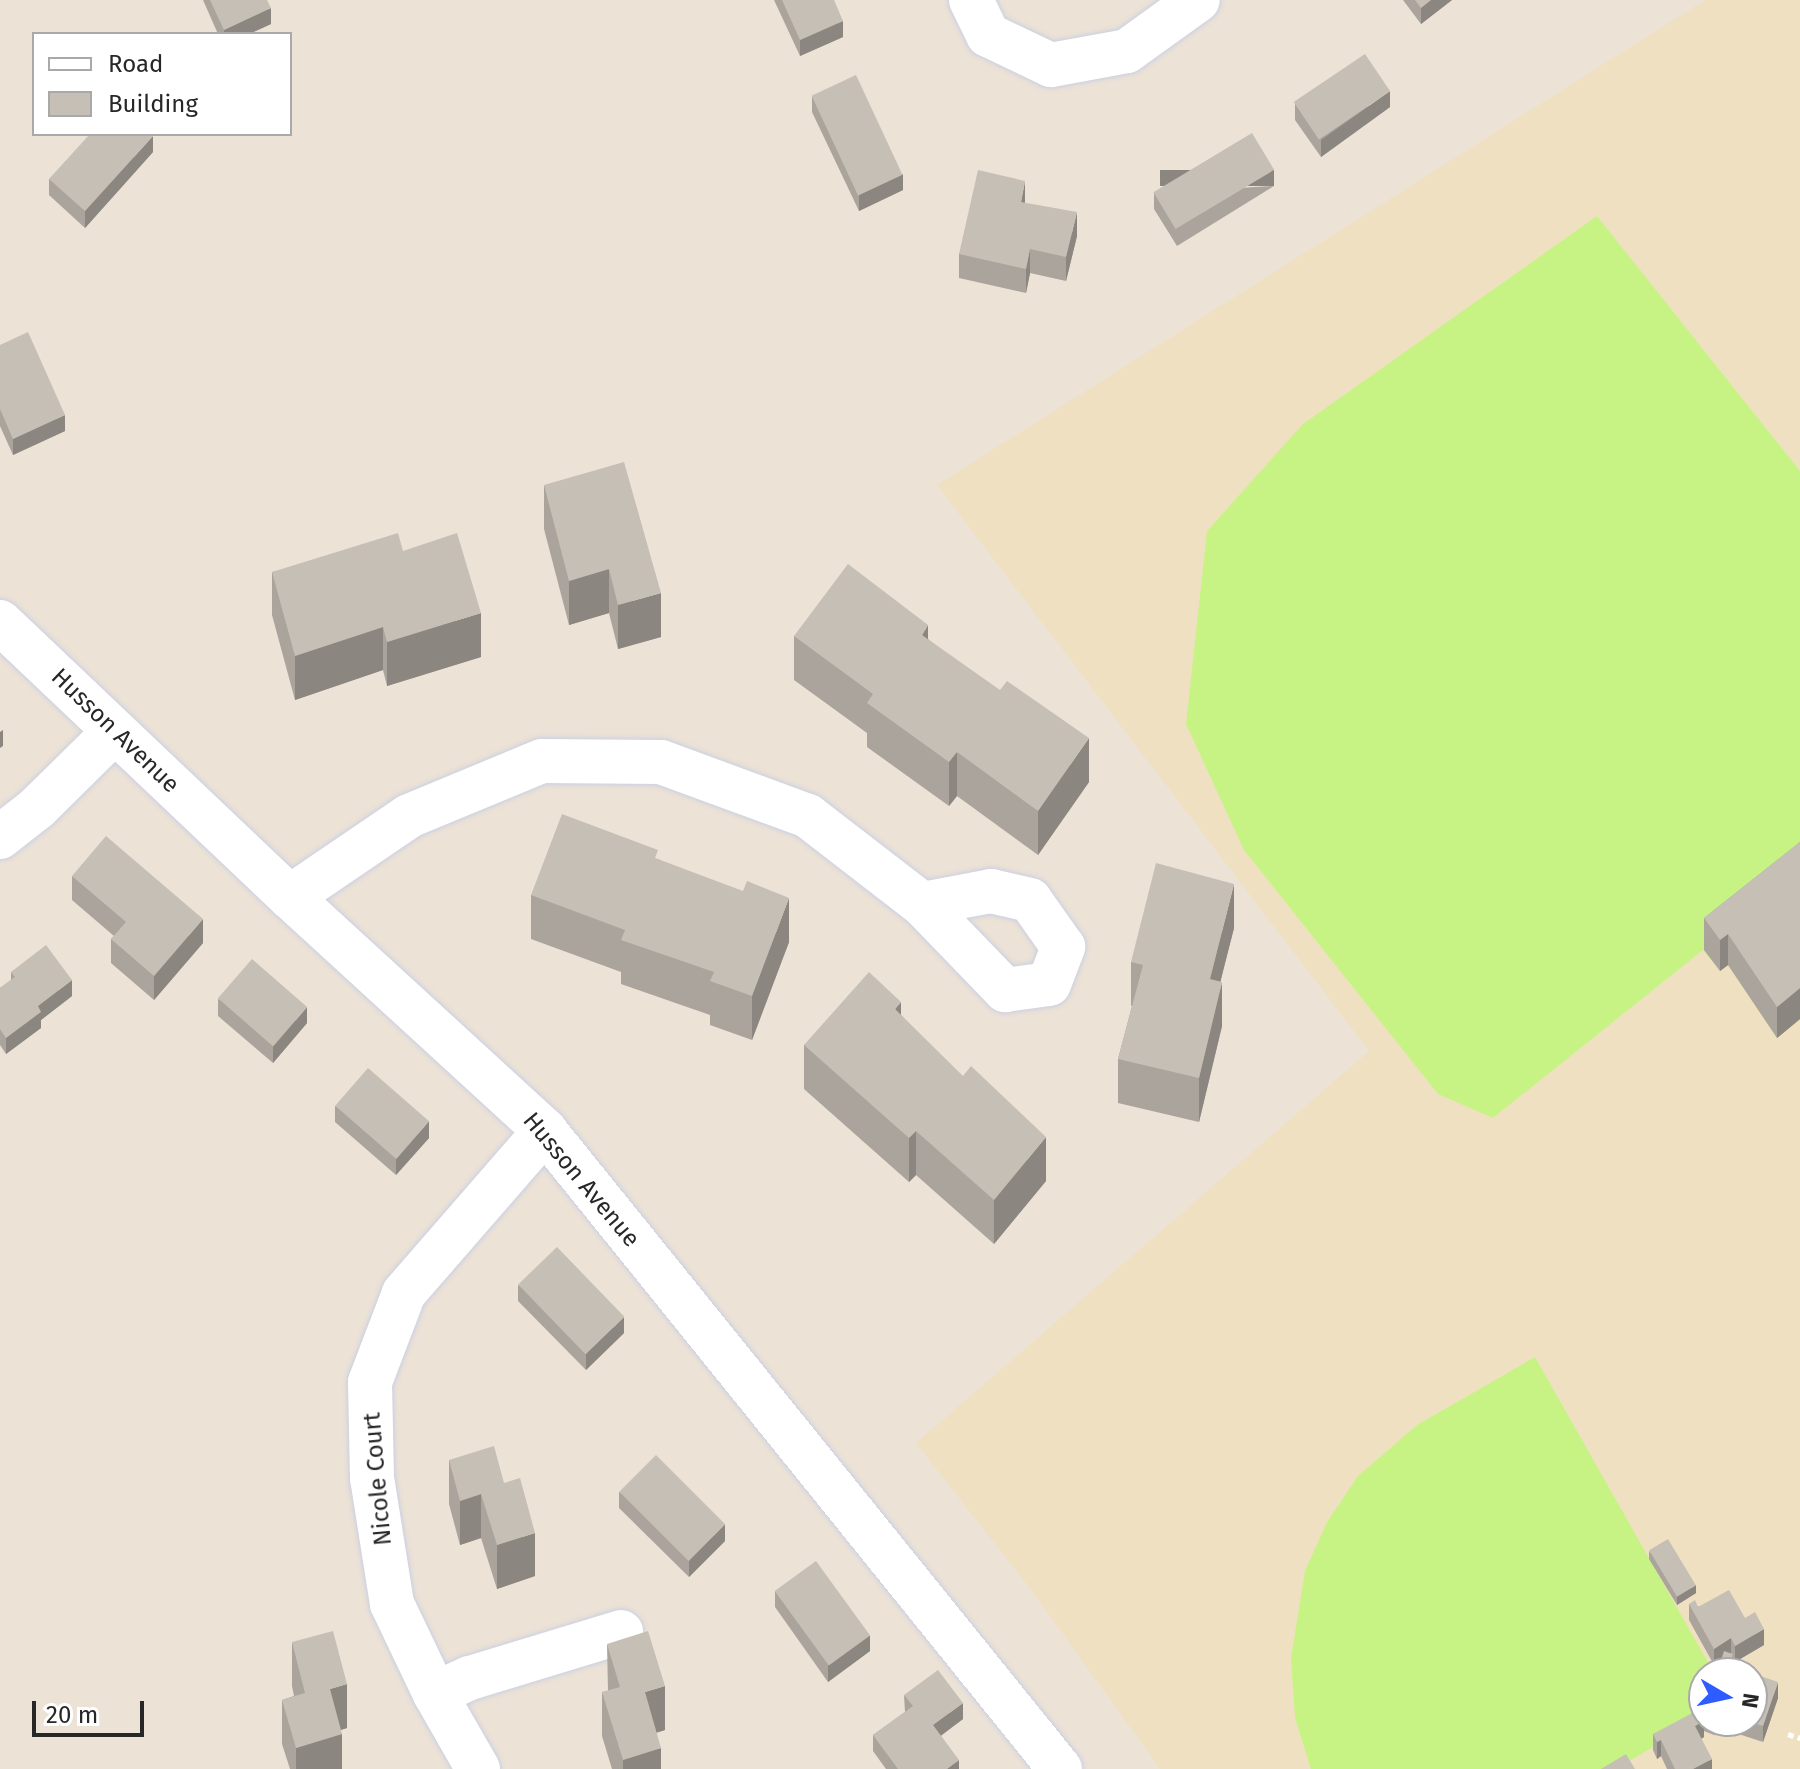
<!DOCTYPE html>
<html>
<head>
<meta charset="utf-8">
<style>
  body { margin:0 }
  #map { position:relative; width:1800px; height:1769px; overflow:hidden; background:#ece2d6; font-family:"Fira Sans",sans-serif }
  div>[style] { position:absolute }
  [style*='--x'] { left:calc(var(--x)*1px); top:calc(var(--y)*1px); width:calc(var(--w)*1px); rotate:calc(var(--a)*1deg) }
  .education>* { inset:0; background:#f0e0c2 }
  .pitch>* { inset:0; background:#c7f385 }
  .path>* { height:5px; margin-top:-2.5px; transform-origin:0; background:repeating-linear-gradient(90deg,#fff 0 6px,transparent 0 10px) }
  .roads { filter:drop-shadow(0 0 2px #cbd0e2) drop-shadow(0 0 2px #cbd0e2) }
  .minor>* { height:44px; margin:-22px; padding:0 22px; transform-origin:22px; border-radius:22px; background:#fff }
  .wall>* { inset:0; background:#aaa49d }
  .shaded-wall>* { inset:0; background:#8b867f; transform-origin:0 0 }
  .building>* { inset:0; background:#c6bfb6; transform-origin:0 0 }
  span { translate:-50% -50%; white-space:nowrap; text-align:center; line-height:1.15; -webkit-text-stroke:6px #fff; paint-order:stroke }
  .street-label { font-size:24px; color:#272727 }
  .legend { position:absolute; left:32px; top:32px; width:260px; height:104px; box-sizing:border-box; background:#fff; border:2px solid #a9a9a9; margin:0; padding:10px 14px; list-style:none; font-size:24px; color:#272727 }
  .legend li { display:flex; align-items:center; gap:16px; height:40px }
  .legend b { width:40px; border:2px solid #a9a9a9 }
  .north { position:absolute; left:1688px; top:1657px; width:80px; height:80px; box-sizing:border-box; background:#fff; border:2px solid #a9a9a9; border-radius:50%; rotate:99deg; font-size:22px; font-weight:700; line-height:32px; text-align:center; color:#272727 }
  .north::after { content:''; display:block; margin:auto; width:28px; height:36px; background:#2f5cff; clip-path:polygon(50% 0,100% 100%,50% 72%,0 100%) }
  .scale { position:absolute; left:32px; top:1701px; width:112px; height:36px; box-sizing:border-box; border:4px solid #272727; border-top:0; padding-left:10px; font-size:24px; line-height:28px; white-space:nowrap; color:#272727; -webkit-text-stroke:6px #fff; paint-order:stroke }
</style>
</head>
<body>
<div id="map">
  <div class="education">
    <div style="clip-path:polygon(evenodd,1705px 0,1800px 0,1800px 1769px,1160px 1769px,1032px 1591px,916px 1443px,1369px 1051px,937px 485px,1705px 0,1704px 1673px,1752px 1673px,1752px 1721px,1704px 1721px,1704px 1673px)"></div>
  </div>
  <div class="pitch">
    <div style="clip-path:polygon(1597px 216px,1800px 471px,1800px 1019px,1777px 1038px,1728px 965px,1720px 971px,1703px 950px,1493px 1118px,1438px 1094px,1244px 850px,1186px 724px,1207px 531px,1303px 424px)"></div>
    <div style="clip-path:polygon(1535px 1357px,1714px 1673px,1704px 1673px,1704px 1718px,1615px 1769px,1311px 1769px,1295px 1718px,1291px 1658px,1305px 1571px,1327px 1522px,1358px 1476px,1417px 1425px)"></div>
  </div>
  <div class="path">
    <div style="--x:1788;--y:1734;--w:13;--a:18"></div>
  </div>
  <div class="roads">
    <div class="minor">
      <div style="--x:971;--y:0;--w:39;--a:64"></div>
      <div style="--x:988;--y:35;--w:70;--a:25.5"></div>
      <div style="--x:1051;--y:65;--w:77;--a:-10.4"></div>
      <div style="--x:1127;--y:51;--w:87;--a:-35.7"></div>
      <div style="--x:0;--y:622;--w:400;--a:43.5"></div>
      <div style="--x:290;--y:897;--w:346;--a:42.5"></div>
      <div style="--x:545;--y:1131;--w:820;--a:51.09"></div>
      <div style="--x:0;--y:837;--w:47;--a:-38.1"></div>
      <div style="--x:37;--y:808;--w:108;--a:-44.6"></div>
      <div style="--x:290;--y:897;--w:144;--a:-34.2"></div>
      <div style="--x:409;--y:816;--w:144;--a:-22.5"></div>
      <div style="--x:542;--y:761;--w:119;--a:0.5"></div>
      <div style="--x:661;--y:762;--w:157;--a:20.2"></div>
      <div style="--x:808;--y:816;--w:144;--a:37.7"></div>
      <div style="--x:922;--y:904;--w:120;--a:46"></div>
      <div style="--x:1005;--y:990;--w:44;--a:-7.8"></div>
      <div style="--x:1049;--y:984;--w:40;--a:-69"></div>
      <div style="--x:1063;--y:947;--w:57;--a:-125.1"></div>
      <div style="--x:1030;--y:900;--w:40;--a:-167"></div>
      <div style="--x:991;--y:891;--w:70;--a:169.3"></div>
      <div style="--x:435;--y:1694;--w:38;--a:-25"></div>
      <div style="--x:470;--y:1678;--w:158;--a:-16.9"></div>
      <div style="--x:478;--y:1769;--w:86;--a:-119.8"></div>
      <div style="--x:435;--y:1694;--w:100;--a:-115.5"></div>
      <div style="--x:392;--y:1604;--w:128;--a:-99"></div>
      <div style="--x:372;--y:1478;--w:96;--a:-91.2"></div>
      <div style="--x:370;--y:1382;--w:95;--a:-69.1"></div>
      <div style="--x:404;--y:1293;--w:215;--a:-49"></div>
    </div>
  </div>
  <div class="wall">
    <div style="clip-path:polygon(203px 0,267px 0,271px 24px,249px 34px,218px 34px)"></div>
    <div style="clip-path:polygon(774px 0,834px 0,843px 37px,800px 56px)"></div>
    <div style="clip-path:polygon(1403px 0,1452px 0,1421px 24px)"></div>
    <div style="clip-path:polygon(812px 96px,903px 190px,859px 211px,812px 112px)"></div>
    <div style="clip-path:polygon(1295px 104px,1390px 107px,1321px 157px,1295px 120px)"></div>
    <div style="clip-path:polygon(153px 152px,85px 228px,49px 195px,49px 179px)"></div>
    <div style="clip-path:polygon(1274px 186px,1177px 246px,1154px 209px,1154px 193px)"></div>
    <div style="clip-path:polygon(1025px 203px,1077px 236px,1066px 281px,1030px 273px,1026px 293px,959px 278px,959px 254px)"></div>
    <div style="clip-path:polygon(0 345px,65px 431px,13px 455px,0 426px)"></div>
    <div style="clip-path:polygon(544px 485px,661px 637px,618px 649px,609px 613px,569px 625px,544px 529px)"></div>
    <div style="clip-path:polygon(403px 551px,481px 657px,387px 686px,383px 670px,295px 700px,272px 615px,272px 572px)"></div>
    <div style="clip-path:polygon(794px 636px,928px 639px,1089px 782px,1038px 855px,957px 796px,949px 806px,867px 747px,867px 733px,794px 680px)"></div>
    <div style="clip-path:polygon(1800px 842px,1800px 1019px,1777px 1038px,1728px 965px,1720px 971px,1704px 950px,1704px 918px)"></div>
    <div style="clip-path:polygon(658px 859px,789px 942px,752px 1040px,710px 1025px,710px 1015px,621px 984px,621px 972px,531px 939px,531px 895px)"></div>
    <div style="clip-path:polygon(72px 876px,203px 943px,154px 1000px,111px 963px,111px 939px,114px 936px,72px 900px)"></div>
    <div style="clip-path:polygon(1234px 928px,1220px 982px,1222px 1026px,1199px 1122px,1118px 1103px,1118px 1059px,1132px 1006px,1131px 1006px,1131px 962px)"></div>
    <div style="clip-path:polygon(11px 972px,72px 996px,41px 1020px,41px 1028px,6px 1054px,0 1045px,0 988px,11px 980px)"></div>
    <div style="clip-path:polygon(218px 999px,307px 1023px,273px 1063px,218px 1016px)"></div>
    <div style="clip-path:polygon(901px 1015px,1046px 1181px,994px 1244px,916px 1175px,909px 1182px,804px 1089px,804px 1045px)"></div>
    <div style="clip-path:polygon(335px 1106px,429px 1138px,396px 1175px,335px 1122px)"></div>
    <div style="clip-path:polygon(518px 1285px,624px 1333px,586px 1370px,518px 1301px)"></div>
    <div style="clip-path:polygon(449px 1460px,504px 1483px,535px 1576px,497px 1589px,481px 1538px,460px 1545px,449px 1504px)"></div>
    <div style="clip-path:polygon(619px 1492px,725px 1541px,689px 1577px,619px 1508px)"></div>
    <div style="clip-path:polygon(1649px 1551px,1696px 1593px,1677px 1605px,1649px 1559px)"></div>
    <div style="clip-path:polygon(775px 1591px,870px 1651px,828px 1682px,775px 1607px)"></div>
    <div style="clip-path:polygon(1689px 1604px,1745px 1618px,1764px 1645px,1735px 1662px,1733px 1658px,1733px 1666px,1778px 1698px,1763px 1742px,1717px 1727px,1714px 1735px,1704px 1731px,1704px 1737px,1701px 1739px,1712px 1769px,1667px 1769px,1661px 1756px,1657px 1759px,1653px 1750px,1653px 1734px,1703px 1720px,1704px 1712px,1704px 1721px,1752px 1721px,1717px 1673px,1721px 1660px,1714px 1665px,1689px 1620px)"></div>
    <div style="clip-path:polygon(292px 1642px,347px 1728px,341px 1730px,342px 1769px,290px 1769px,282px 1744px,282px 1700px,294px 1696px,292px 1686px)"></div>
    <div style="clip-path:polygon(607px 1644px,665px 1730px,656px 1733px,661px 1769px,612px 1769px,602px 1736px,602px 1692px,608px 1691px)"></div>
    <div style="clip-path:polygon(904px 1695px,963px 1719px,941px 1736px,959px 1769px,886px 1769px,873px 1751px,873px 1735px,905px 1712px)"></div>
  </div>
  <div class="shaded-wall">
    <div style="clip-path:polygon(1431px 0,1452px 0,1421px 24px,1421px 8px)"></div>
    <div style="clip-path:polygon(271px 8px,271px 24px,249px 34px,224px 34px,224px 30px)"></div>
    <div style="clip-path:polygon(843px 21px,843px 37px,800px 56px,800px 40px)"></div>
    <div style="clip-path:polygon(1390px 91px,1390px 107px,1321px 157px,1321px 140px)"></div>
    <div style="clip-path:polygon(153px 136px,153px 152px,85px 228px,85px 211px)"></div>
    <div style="left:1274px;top:170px;width:16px;height:114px;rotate:90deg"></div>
    <div style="clip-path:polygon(903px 174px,903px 190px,859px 211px,859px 195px)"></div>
    <div style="clip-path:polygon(1025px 181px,1025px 205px,1021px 202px)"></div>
    <div style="clip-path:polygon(1077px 212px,1077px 236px,1066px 281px,1066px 257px)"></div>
    <div style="clip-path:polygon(1030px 249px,1030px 273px,1026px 293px,1026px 269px)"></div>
    <div style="clip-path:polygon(65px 415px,65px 431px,13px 455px,13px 439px)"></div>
    <div style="clip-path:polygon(609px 569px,609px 613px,569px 625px,569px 581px)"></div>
    <div style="clip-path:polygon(661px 593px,661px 637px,618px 649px,618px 605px)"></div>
    <div style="clip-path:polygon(481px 613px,481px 657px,387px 686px,387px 642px)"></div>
    <div style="clip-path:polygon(928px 625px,928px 669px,922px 635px)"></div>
    <div style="clip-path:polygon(383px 627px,383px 670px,295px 700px,295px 656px)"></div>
    <div style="clip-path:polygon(3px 730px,3px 746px,0 748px,0 732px)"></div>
    <div style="clip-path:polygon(1089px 738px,1089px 782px,1038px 855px,1038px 811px)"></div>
    <div style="clip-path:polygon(957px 752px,957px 796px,949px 806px,949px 762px)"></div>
    <div style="clip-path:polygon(1234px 884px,1234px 928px,1210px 1023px,1210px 979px)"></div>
    <div style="clip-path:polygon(789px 898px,789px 942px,752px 1040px,752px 996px)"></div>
    <div style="clip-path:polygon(203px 919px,203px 943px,154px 1000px,154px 976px)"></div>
    <div style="clip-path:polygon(1728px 934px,1728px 965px,1720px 971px,1720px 940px)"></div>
    <div style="clip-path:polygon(72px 980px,72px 996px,41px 1020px,41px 1028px,6px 1054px,6px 1038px,38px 1006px)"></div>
    <div style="clip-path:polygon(1222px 982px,1222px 1026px,1199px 1122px,1199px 1078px)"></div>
    <div style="clip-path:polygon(1800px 988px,1800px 1019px,1777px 1038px,1777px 1007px)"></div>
    <div style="clip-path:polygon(901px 1002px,901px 1046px,895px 1009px)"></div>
    <div style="clip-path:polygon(307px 1007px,307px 1023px,273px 1063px,273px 1047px)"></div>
    <div style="clip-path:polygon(429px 1121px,429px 1138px,396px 1175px,396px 1159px)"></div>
    <div style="clip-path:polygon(916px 1131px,916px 1175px,909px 1182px,909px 1138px)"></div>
    <div style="clip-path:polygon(1046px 1137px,1046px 1181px,994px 1244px,994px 1200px)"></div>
    <div style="clip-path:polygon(624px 1317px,624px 1333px,586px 1370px,586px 1354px)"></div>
    <div style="clip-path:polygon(481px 1494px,481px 1538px,460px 1545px,460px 1501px)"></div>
    <div style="clip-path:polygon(725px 1524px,725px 1541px,689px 1577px,689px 1561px)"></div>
    <div style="clip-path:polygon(535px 1533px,535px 1576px,497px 1589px,497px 1545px)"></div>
    <div style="clip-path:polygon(1696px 1585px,1696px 1593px,1677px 1605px,1677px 1597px)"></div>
    <div style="clip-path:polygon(1764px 1629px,1764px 1645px,1735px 1662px,1735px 1646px)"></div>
    <div style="clip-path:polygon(870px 1635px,870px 1651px,828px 1682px,828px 1665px)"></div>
    <div style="clip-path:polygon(1731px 1638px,1731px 1654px,1714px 1665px,1714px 1649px)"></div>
    <div style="clip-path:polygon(1778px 1682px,1778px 1698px,1763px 1742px,1763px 1726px)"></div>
    <div style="clip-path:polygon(347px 1684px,347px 1728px,330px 1733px,330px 1689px)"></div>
    <div style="clip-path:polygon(665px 1686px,665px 1730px,645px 1736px,645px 1692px)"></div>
    <div style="clip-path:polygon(963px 1703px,963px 1719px,933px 1741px,933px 1725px)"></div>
    <div style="clip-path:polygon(1704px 1721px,1704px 1737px,1695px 1742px,1695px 1726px)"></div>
    <div style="clip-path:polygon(1714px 1721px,1717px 1721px,1717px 1727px,1714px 1735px)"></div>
    <div style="clip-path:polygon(342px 1734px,342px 1769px,296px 1769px,296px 1748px)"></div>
    <div style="clip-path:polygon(1661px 1740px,1661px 1756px,1657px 1759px,1657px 1742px)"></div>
    <div style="clip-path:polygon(661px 1748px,661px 1769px,623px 1769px,623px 1760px)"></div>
    <div style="clip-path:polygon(1712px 1759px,1712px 1769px,1693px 1769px)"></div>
    <div style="clip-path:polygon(959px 1760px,959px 1769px,947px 1769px)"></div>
  </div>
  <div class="building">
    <div style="clip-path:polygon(210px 0,267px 0,271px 8px,224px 30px)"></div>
    <div style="clip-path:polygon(782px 0,834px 0,843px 21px,800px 40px)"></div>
    <div style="clip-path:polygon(1415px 0,1431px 0,1421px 8px)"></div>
    <div style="left:1365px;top:54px;width:45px;height:86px;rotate:56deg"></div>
    <div style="left:856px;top:75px;width:110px;height:49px;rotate:65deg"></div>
    <div style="left:1252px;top:133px;width:43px;height:115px;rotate:59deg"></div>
    <div style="clip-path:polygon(90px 134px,150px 134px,153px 136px,85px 211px,49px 179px)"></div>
    <div style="clip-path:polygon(978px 170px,1025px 181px,1021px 202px,1077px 212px,1066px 257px,1030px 249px,1026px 269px,959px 254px)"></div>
    <div style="clip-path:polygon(28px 332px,65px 415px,13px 439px,0 409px,0 345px)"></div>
    <div style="clip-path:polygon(624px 462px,661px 593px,618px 605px,609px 569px,569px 581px,544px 485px)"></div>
    <div style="clip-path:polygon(398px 533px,403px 551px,457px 533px,481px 613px,387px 642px,383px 627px,295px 656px,272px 572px)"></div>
    <div style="clip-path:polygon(848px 564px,928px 625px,922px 635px,1000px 690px,1007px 681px,1089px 738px,1038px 811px,957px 752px,949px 762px,867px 703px,873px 694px,794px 636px)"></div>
    <div style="clip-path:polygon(562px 814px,658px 850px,655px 858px,743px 891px,747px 881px,789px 898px,752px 996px,710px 981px,714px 972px,621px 940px,625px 930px,531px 895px)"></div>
    <div style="clip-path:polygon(106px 836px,203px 919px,154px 976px,111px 939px,126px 922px,72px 876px)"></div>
    <div style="clip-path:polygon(1800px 842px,1800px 988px,1777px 1007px,1728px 934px,1720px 940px,1704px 918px)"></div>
    <div style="clip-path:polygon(1156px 863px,1234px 884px,1210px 979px,1222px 982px,1199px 1078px,1118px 1059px,1143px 965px,1131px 962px)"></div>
    <div style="clip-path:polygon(46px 945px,72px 980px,38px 1006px,41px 1012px,6px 1038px,0 1029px,0 988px,15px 977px,11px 972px)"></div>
    <div style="left:252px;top:959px;width:73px;height:52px;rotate:41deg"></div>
    <div style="clip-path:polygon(869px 972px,901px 1002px,895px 1009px,963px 1076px,971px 1066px,1046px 1137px,994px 1200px,916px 1131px,909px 1138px,804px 1045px)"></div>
    <div style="left:368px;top:1068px;width:81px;height:50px;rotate:41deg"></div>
    <div style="left:557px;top:1247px;width:97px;height:54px;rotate:46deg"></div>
    <div style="clip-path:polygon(494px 1446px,504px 1483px,520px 1478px,535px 1533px,497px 1545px,481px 1494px,460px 1501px,449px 1460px)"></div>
    <div style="left:656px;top:1455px;width:98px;height:52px;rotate:45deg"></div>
    <div style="left:1668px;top:1539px;width:54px;height:22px;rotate:59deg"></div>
    <div style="left:816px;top:1561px;width:92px;height:51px;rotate:54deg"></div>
    <div style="clip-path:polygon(1729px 1590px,1745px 1618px,1755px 1612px,1764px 1629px,1735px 1646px,1731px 1638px,1714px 1649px,1689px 1604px,1695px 1600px,1698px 1607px)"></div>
    <div style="clip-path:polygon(333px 1631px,347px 1684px,330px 1689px,342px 1734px,296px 1748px,282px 1700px,305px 1693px,292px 1642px)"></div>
    <div style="clip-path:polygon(648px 1631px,665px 1686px,645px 1692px,661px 1748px,623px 1760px,602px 1692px,620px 1687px,607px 1644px)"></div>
    <div style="clip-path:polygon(1724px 1651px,1733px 1654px,1729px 1665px,1778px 1682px,1763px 1726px,1748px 1721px,1752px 1721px,1752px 1673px,1717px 1673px)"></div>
    <div style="clip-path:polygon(938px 1670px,963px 1703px,933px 1725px,959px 1760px,947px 1769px,898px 1769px,873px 1735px,913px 1706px,904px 1695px)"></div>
    <div style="clip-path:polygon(1698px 1710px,1704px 1721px,1695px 1726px,1712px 1759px,1693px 1769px,1675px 1769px,1661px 1740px,1657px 1742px,1653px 1734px)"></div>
    <div style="clip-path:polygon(1626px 1754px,1635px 1769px,1601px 1769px)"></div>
  </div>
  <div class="street-label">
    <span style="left:115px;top:731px;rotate:44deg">Husson Avenue</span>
    <span style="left:581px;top:1180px;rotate:50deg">Husson Avenue</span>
    <span style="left:378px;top:1479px;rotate:-95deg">Nicole Court</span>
  </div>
  <ul class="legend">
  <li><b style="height:10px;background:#fff"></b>Road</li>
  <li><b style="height:22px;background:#c6bfb6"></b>Building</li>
  </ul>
  <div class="north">N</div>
  <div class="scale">20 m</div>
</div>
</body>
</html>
